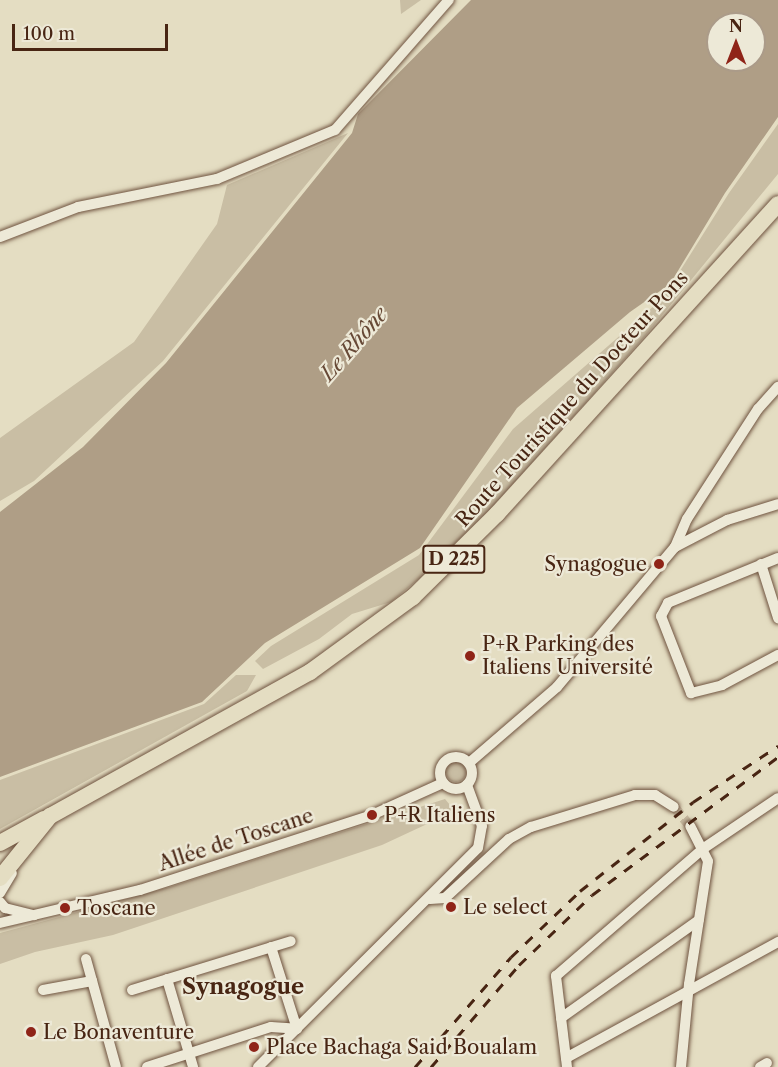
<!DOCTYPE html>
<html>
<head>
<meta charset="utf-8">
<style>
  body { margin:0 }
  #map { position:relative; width:778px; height:1067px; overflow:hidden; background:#e4ddc2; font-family:"Libre Caslon Text",serif }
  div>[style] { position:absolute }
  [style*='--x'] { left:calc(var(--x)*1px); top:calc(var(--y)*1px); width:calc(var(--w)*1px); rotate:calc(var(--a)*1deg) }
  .green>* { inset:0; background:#c9bea4 }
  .round { border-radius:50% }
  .water>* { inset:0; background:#af9e86 }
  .minor-tunnel>* { height:10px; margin-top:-5px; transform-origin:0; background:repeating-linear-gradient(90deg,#c5b89f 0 10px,transparent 0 15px) }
  .roads { filter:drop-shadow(0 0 2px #6f533f) drop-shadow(0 0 2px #6f533f) }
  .minor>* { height:10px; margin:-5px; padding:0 5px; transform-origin:5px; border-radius:5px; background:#ede9d7 }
  .minor>.ring { margin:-5px; padding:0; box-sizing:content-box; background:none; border:10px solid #ede9d7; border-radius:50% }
  .primary>* { height:16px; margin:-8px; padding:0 8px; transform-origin:8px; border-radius:8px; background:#e4ddc2 }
  .trunk>* { height:16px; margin:-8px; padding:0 8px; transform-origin:8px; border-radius:8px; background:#e4ddc2 }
  .rail>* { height:3px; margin-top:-1.5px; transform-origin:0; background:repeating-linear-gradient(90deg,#482513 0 10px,transparent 0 20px) }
  .dots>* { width:16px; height:16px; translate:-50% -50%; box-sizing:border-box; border:3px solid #ede9d7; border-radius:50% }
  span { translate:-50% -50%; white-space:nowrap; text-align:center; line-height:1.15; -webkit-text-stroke:4.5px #ede9d7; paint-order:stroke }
  .shield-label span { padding:2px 4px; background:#ede9d7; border:2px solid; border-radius:4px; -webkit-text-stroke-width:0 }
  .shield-label { font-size:18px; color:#482513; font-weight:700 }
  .street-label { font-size:20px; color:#482513 }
  .poi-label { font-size:20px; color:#482513 }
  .right { translate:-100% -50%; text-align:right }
  .left { translate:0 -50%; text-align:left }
  .water-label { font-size:21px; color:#674936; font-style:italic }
  .quarter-label { font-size:22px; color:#482513; font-weight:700 }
  .north { position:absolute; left:706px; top:12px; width:60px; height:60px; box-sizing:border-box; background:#ede9d7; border:2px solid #ab9b89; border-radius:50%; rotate:0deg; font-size:16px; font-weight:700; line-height:24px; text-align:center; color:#482513 }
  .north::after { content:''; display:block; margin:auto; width:21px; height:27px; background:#8f2418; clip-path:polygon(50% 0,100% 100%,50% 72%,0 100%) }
  .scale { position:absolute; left:12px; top:24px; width:156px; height:27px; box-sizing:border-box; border:3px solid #482513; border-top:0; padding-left:8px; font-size:18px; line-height:21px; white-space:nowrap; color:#482513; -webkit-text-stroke:4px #ede9d7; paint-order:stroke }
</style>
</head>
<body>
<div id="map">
  <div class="green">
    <div style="clip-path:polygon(400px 0,421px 0,401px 14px)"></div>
    <div style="clip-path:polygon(778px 124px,778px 174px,646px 335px,456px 548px,391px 602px,352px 614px,319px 639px,263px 669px,255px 661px,271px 646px,419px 555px,513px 429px,663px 298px,729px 193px)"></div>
    <div style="clip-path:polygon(348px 133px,163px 361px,34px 481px,0 501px,0 438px,134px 342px,217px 224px,227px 185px)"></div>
    <div style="clip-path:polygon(236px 675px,256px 675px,247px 691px,0 829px,0 780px,204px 704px)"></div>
    <div class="round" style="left:446px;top:762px;width:20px;height:20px"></div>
    <div style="clip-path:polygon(445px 799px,455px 811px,382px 845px,113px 935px,35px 952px,0 964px,0 933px,170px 887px)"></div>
  </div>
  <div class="water">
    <div style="clip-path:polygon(evenodd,471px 0,778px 0,778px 117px,725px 193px,670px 284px,630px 312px,517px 408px,420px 548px,265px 643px,202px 702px,0 777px,0 512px,83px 447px,166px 363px,352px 133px,358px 114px,471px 0,718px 24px,754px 24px,754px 60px,718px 60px,718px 24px)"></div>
  </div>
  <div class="minor-tunnel">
    <div style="--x:674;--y:807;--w:25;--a:50"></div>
  </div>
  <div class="roads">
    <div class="minor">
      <div style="--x:0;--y:237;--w:84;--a:-21"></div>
      <div style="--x:78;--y:207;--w:142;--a:-11.4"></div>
      <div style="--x:217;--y:179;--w:128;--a:-22.6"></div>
      <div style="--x:335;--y:130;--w:173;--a:-48.8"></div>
      <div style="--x:675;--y:547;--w:59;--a:-27.4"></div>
      <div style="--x:727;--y:520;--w:53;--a:-17.4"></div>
      <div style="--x:778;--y:558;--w:119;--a:157.8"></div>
      <div style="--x:668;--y:603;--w:15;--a:118"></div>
      <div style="--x:661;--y:616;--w:83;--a:68.7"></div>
      <div style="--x:691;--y:693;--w:32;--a:-14"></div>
      <div style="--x:722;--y:685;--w:64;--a:-28.2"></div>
      <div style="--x:761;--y:564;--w:57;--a:72.5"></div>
      <div class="ring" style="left:440px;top:757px;width:22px;height:22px"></div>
      <div style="--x:469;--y:763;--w:116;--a:-40.8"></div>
      <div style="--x:557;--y:687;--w:183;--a:-49.9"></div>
      <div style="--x:675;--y:547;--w:30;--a:-67"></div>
      <div style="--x:687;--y:519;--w:131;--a:-57.2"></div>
      <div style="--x:758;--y:409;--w:30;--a:-48"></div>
      <div style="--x:0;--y:893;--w:23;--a:-59"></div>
      <div style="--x:430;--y:899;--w:15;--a:-4"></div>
      <div style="--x:445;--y:898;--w:87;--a:-42.7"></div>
      <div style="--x:509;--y:839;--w:25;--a:-29"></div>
      <div style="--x:531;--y:827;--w:109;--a:-17.1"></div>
      <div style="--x:635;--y:795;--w:20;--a:0"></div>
      <div style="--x:655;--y:795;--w:22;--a:32"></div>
      <div style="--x:0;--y:902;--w:8;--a:50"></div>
      <div style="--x:5;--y:908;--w:30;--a:14"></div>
      <div style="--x:0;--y:923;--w:144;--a:-13.3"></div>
      <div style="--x:140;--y:890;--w:244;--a:-17.9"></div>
      <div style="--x:372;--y:815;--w:78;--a:-24.3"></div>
      <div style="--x:86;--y:959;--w:112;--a:74.5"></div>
      <div style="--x:167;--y:979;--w:92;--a:73.5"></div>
      <div style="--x:43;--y:990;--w:50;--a:-10.4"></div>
      <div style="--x:132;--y:990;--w:166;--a:-17.1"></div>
      <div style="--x:561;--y:1018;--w:169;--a:-35.4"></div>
      <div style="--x:566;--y:1058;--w:242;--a:-28.7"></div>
      <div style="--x:147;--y:1067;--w:130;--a:-17.9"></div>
      <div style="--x:271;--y:1027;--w:26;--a:4"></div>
      <div style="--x:297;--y:1029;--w:86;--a:-107.6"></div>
      <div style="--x:258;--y:1067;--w:310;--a:-44.9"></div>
      <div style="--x:478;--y:848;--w:22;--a:-80"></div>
      <div style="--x:482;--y:826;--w:44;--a:-110.1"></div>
      <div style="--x:567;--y:1067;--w:92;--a:-96.9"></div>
      <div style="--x:556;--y:976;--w:196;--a:-40.9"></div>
      <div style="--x:704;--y:848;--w:89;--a:-34"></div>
      <div style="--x:681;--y:1067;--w:83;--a:-84.5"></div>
      <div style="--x:689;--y:984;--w:124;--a:-81.2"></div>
      <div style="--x:708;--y:861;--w:39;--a:-117"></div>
      <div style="--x:760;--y:1067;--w:8;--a:-30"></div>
    </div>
    <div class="primary">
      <div style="--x:0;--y:843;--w:50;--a:-28.6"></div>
      <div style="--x:0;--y:878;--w:80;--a:-51.1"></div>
    </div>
    <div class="trunk">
      <div style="--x:50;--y:816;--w:297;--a:-29"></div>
      <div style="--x:310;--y:672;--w:127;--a:-36.1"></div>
      <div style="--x:413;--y:597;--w:118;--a:-44.7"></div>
      <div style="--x:497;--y:514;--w:418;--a:-47.8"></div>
    </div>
  </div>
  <div class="rail">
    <div style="--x:415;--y:1067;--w:146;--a:-48.9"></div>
    <div style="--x:511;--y:957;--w:95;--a:-43.7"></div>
    <div style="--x:580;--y:891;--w:144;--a:-38.2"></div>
    <div style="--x:693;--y:802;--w:102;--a:-33.4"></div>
    <div style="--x:431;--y:1067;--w:135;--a:-49.2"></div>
    <div style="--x:519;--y:965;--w:101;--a:-43.8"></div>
    <div style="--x:592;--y:895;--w:232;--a:-36.6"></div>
  </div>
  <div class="dots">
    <div style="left:659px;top:564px;background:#8f2418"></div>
    <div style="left:470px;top:656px;background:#8f2418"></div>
    <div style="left:372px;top:815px;background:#8f2418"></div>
    <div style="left:451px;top:907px;background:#8f2418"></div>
    <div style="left:65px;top:908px;background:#8f2418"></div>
    <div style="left:31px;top:1032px;background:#8f2418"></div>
    <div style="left:254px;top:1047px;background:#8f2418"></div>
  </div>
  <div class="shield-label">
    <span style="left:454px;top:559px">D 225</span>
  </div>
  <div class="street-label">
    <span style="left:572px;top:399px;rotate:-48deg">Route Touristique du Docteur Pons</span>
    <span style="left:236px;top:840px;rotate:-18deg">Allée de Toscane</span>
  </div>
  <div class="poi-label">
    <span class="right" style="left:647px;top:564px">Synagogue</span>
    <span class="left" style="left:482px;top:656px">P+R Parking des<br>Italiens Université</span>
    <span class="left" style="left:384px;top:815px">P+R Italiens</span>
    <span class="left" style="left:463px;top:907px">Le select</span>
    <span class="left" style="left:77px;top:908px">Toscane</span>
    <span class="left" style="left:43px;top:1032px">Le Bonaventure</span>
    <span class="left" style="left:266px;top:1047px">Place Bachaga Said Boualam</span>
  </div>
  <div class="water-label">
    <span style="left:354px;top:344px;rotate:-49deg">Le Rhône</span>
  </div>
  <div class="quarter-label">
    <span style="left:243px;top:987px">Synagogue</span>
  </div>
  <div class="north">N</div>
  <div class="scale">100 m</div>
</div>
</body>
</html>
